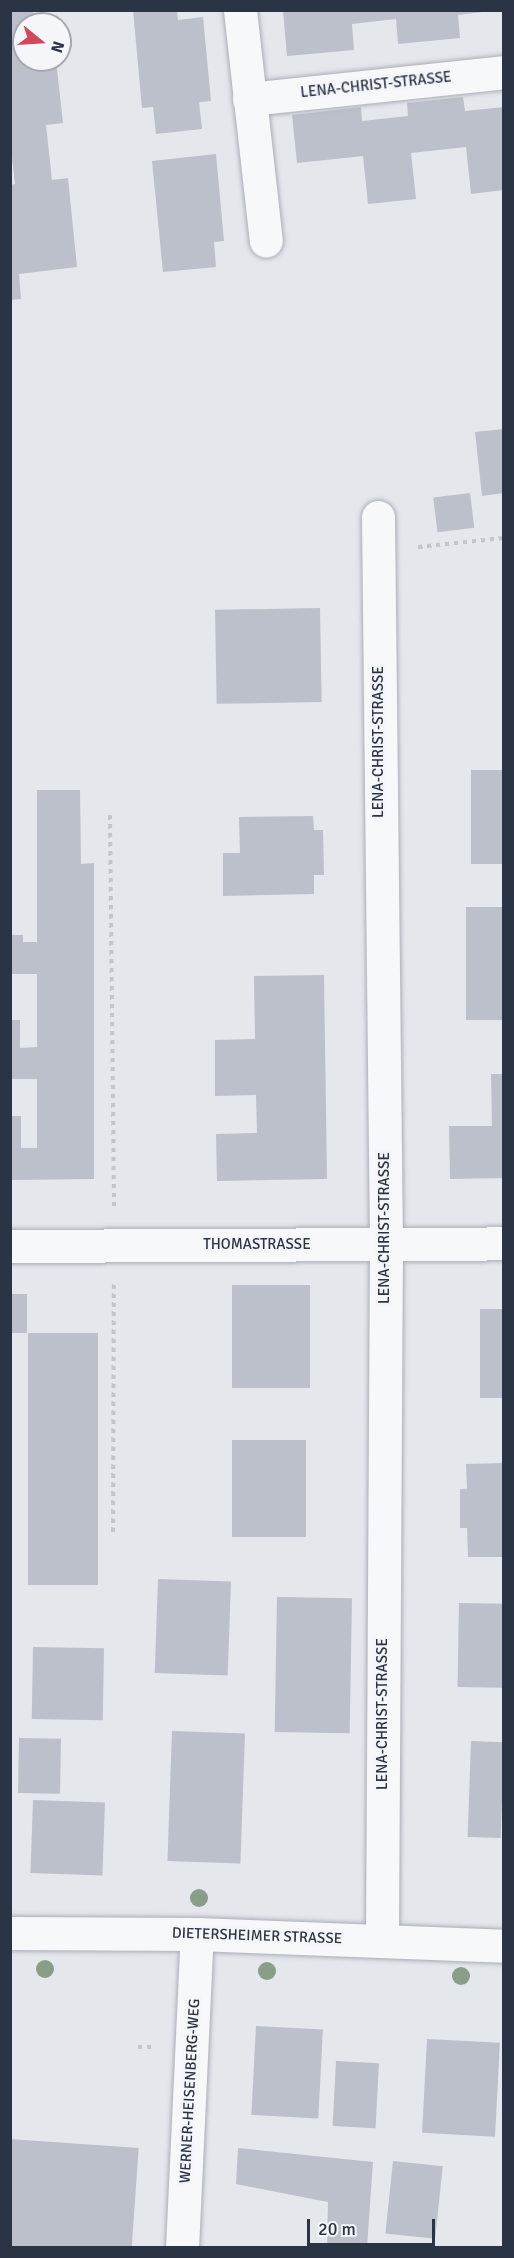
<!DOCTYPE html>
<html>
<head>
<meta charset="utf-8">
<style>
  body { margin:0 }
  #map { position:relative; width:514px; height:2258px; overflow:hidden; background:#e4e7ec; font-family:Signika,sans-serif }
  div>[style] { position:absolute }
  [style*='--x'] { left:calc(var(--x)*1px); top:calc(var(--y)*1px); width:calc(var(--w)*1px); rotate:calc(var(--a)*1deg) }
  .building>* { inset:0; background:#bbc0ca; transform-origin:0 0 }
  .path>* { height:4px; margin-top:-2px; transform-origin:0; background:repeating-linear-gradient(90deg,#c2c5cb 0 4.5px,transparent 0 9px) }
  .roads { filter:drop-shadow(0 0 2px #a9aeb7) drop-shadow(0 0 2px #a9aeb7) }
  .street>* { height:33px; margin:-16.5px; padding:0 16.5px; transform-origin:16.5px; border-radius:16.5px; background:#f7f8fa }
  .trees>* { width:18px; height:18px; margin:-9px; border-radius:50%; background:#899d89 }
  span { translate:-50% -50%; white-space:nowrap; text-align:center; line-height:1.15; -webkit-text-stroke:6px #f4f6f9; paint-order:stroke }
  .street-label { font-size:15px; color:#2b3445 }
  .frame { position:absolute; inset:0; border:12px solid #2b3445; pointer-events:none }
  .north { position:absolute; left:12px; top:12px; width:60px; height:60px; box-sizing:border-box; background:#f4f6f9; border:2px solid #a4a8b1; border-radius:50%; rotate:108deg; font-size:16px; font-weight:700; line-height:24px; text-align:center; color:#2b3445 }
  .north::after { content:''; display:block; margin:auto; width:21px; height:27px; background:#d1495b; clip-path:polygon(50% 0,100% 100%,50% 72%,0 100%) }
  .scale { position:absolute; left:307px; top:2219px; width:128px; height:27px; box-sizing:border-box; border:3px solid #2b3445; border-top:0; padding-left:8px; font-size:18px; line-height:21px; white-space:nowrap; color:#2b3445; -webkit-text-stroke:4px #f4f6f9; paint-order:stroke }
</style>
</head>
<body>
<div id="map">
  <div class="building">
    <div style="clip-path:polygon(10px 10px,33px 10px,34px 24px,24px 24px,24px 60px,56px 60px,63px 123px,46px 125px,52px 180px,68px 178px,77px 267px,19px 274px,21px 299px,10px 300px,10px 185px,15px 184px,10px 140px)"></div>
    <div style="clip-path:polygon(133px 10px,177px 10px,178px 20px,203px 17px,211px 101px,199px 102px,202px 129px,156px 134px,153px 107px,142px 108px)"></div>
    <div style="clip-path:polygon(283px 10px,482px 10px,482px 12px,458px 15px,460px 38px,398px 44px,396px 19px,352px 24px,354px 50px,287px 56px)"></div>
    <div style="clip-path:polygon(463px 97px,465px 111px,504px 107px,504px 190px,471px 194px,466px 147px,411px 153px,416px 199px,368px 204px,363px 156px,297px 163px,292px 115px,361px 107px,362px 121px,408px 116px,407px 103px)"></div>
    <div style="clip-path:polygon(216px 154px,224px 241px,214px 242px,216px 267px,163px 272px,152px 161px)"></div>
    <div style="clip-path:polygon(504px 429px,504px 493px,482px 496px,475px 432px)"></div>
    <div style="left:470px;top:493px;width:35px;height:37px;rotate:83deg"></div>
    <div style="left:320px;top:608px;width:94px;height:105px;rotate:89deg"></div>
    <div style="left:504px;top:770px;width:94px;height:33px;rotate:90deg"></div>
    <div style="clip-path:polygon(37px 790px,80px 790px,81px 864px,94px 863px,94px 1179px,10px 1180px,10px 1116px,21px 1116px,21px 1148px,37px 1148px,37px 1079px,10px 1079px,10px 1020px,20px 1020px,20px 1048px,37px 1047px,37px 974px,10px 974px,10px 935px,23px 935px,23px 942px,37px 942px)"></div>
    <div style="clip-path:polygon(313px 816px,314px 830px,323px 830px,324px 875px,314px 875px,314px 894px,223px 896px,223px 853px,240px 853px,239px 817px)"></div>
    <div style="left:466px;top:907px;width:38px;height:113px"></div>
    <div style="clip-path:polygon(324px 975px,327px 1179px,217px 1181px,216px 1134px,257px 1133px,256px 1095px,215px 1096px,215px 1040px,255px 1039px,254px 976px)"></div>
    <div style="clip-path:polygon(491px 1074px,504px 1074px,504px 1178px,450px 1179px,449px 1126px,492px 1126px)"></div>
    <div style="left:232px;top:1285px;width:78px;height:103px"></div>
    <div style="left:10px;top:1294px;width:17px;height:39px"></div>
    <div style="left:480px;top:1309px;width:24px;height:89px"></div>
    <div style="left:28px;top:1333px;width:70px;height:252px"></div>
    <div style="left:232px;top:1440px;width:74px;height:97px"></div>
    <div style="clip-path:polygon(504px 1463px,504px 1557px,468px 1557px,467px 1528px,460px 1528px,460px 1489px,467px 1489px,466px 1464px)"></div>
    <div style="left:158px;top:1579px;width:73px;height:94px;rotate:2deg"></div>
    <div style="left:277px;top:1597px;width:75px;height:135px;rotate:1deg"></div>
    <div style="left:459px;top:1603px;width:45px;height:84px;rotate:1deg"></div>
    <div style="left:33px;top:1647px;width:71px;height:72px;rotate:1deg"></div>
    <div style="left:172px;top:1731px;width:73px;height:130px;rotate:2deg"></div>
    <div style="left:19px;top:1738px;width:42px;height:55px;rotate:1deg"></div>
    <div style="left:471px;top:1741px;width:33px;height:96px;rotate:2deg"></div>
    <div style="left:33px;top:1800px;width:72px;height:73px;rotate:2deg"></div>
    <div style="left:256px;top:2026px;width:67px;height:89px;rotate:3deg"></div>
    <div style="left:427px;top:2039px;width:73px;height:94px;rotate:3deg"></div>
    <div style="left:336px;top:2061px;width:43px;height:65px;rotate:3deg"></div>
    <div style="left:10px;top:2139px;width:129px;height:108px;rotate:4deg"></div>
    <div style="clip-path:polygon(238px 2148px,373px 2162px,367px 2247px,327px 2247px,328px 2202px,236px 2184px)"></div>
    <div style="left:393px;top:2161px;width:50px;height:73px;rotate:6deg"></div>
  </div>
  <div class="path">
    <div style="--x:418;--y:547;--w:86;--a:-6"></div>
    <div style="--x:110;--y:815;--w:392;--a:89.4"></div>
    <div style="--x:113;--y:1532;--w:248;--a:-89.8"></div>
    <div style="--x:138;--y:2047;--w:15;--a:0"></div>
  </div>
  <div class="roads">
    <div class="street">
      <div style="--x:240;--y:10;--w:232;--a:83.6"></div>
      <div style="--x:249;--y:99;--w:256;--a:-6"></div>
      <div style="--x:378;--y:517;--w:727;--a:89.37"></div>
      <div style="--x:386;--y:1244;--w:696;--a:90.33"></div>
      <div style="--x:10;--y:1246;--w:494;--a:-0.3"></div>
      <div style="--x:10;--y:1933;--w:187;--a:0.3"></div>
      <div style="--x:197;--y:1934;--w:307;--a:2.2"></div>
      <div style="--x:182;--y:2248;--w:314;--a:-87.3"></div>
    </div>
  </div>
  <div class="trees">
    <div style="left:199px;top:1898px"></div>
    <div style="left:45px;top:1969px"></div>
    <div style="left:267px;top:1971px"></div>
    <div style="left:461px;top:1976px"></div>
  </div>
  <div class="street-label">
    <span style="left:376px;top:85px;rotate:-6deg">LENA-CHRIST-STRASSE</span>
    <span style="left:379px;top:742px;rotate:-90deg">LENA-CHRIST-STRASSE</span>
    <span style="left:385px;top:1228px;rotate:-90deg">LENA-CHRIST-STRASSE</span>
    <span style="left:257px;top:1245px">THOMASTRASSE</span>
    <span style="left:383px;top:1714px;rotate:-90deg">LENA-CHRIST-STRASSE</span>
    <span style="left:257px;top:1936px;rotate:2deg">DIETERSHEIMER STRASSE</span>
    <span style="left:190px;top:2091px;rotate:-87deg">WERNER-HEISENBERG-WEG</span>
  </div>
  <div class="frame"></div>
  <div class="north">N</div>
  <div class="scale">20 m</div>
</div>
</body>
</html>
